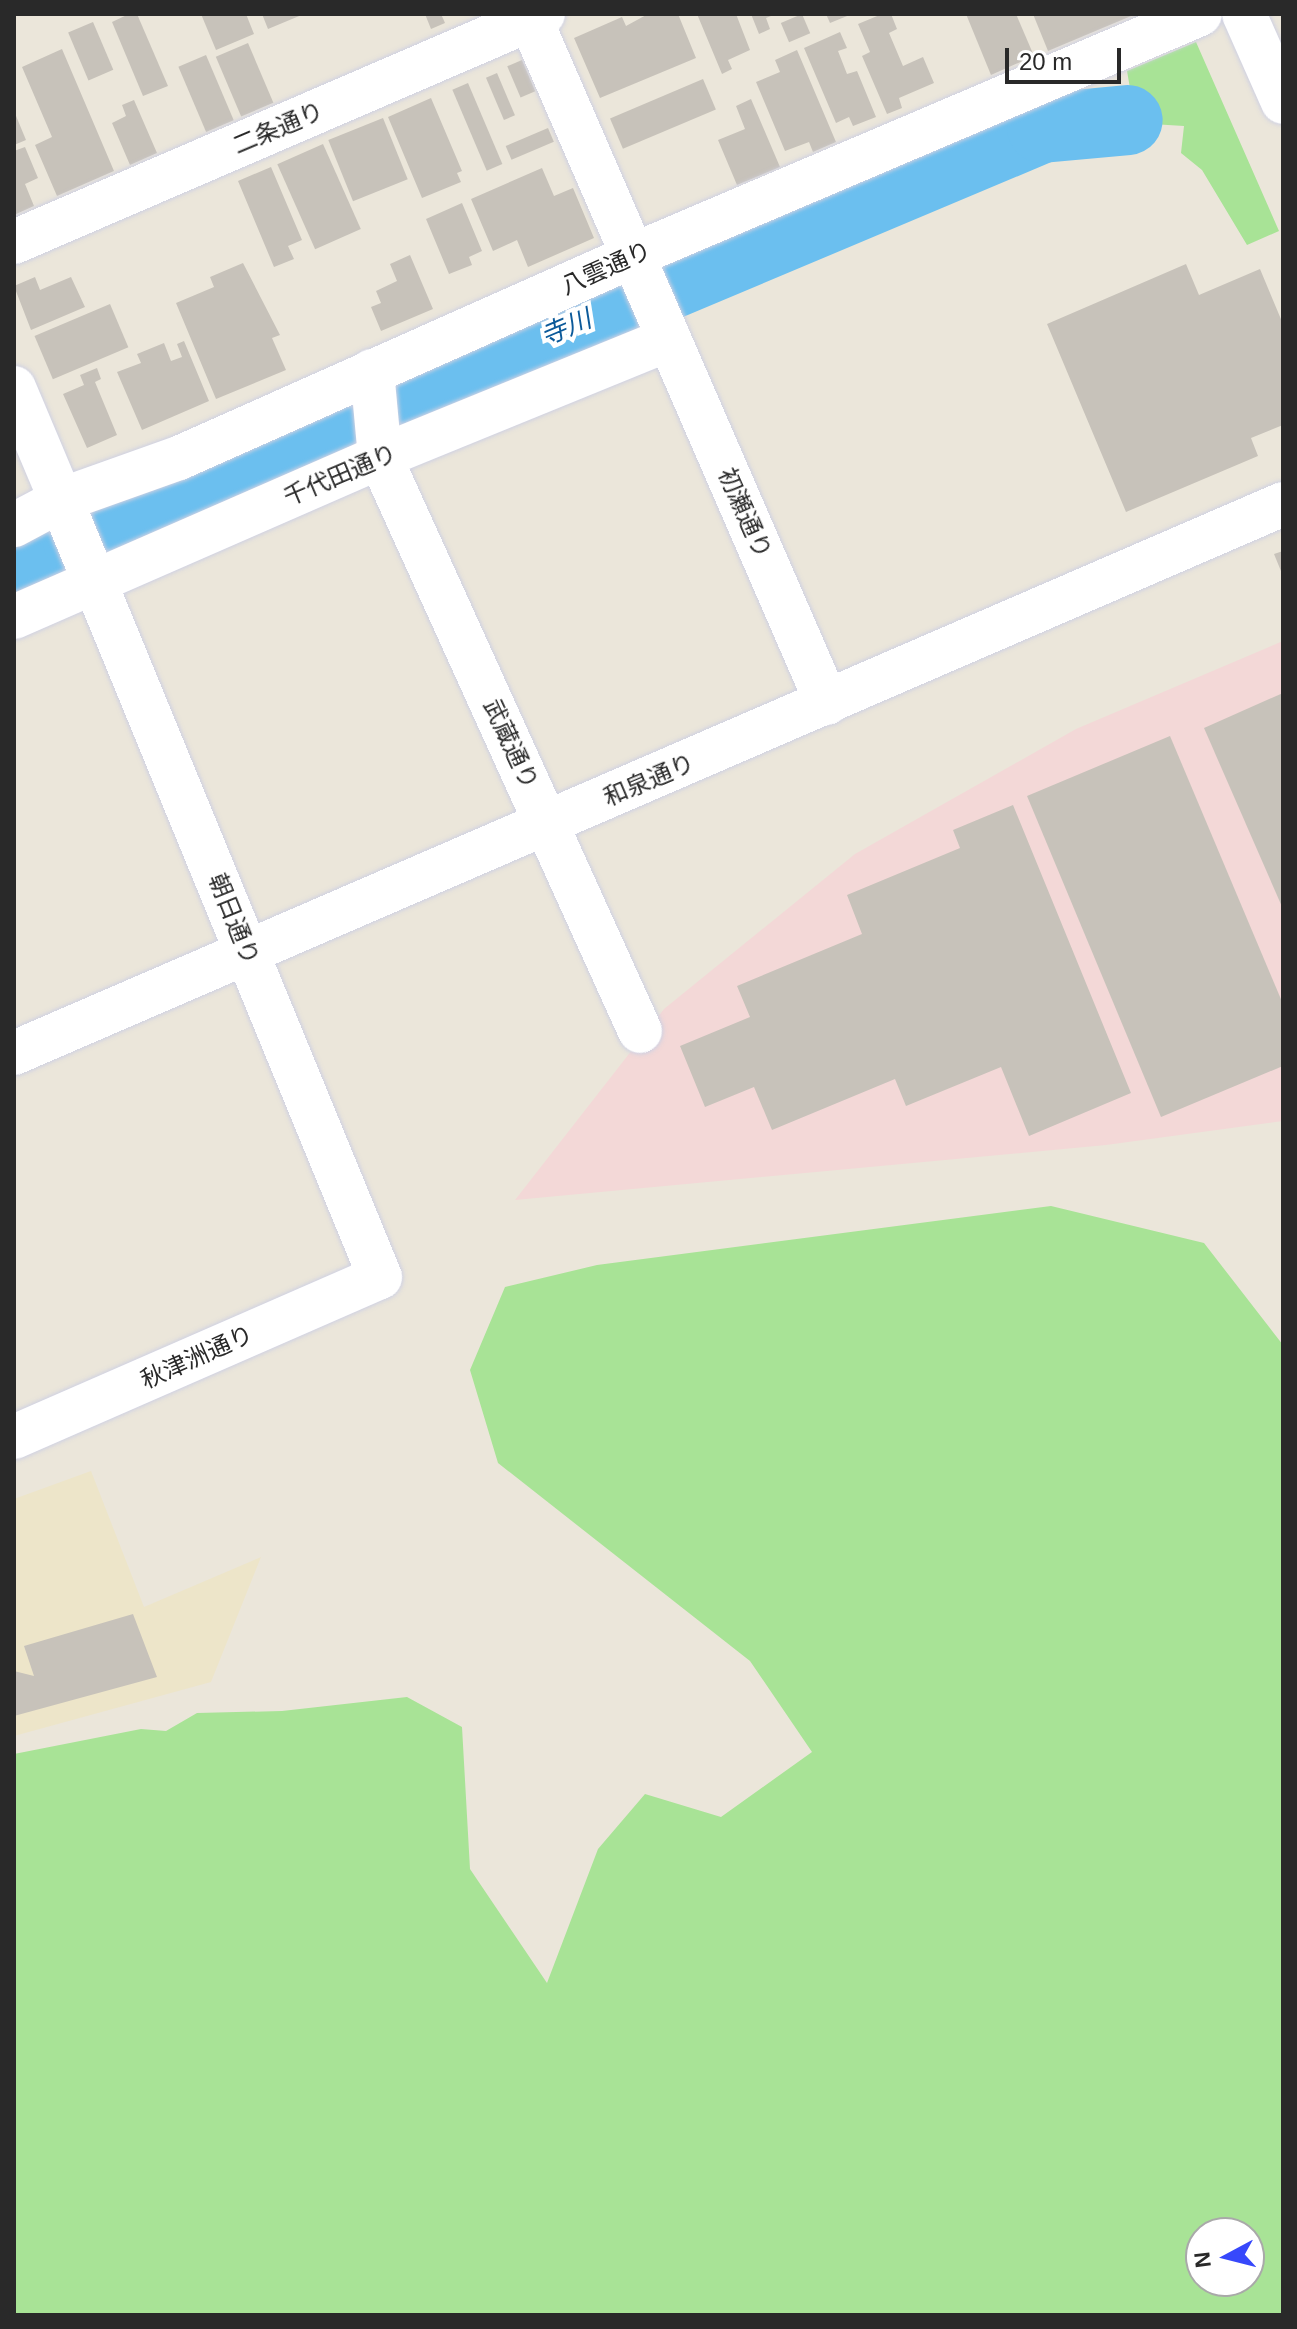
<!DOCTYPE html>
<html>
<head>
<meta charset="utf-8">
<style>
  body { margin:0 }
  #map { position:relative; width:1297px; height:2329px; overflow:hidden; background:#ebe6da; font-family:Helvetica,"Noto Sans JP",sans-serif }
  div>[style] { position:absolute }
  [style*='--x'] { left:calc(var(--x)*1px); top:calc(var(--y)*1px); width:calc(var(--w)*1px); rotate:calc(var(--a)*1deg) }
  .education>* { inset:0; background:#ede5c9 }
  .medical>* { inset:0; background:#f3d8d7 }
  .green>* { inset:0; background:#a8e396 }
  .river>* { height:70px; margin:-35px; padding:0 35px; transform-origin:35px; border-radius:35px; background:#6bbfef }
  .building>* { inset:0; background:#c7c2ba; transform-origin:0 0 }
  .roads { filter:drop-shadow(0 0 2px #cfd1e2) drop-shadow(0 0 2px #cfd1e2) }
  .street>* { height:44px; margin:-22px; padding:0 22px; transform-origin:22px; border-radius:22px; background:#fff }
  .secondary>* { height:44px; margin:-22px; padding:0 22px; transform-origin:22px; border-radius:22px; background:#fff }
  span { translate:-50% -50%; white-space:nowrap; text-align:center; line-height:1.15; -webkit-text-stroke:8px #fff; paint-order:stroke }
  .street-label { font-size:24px; color:#292929 }
  .water-label { font-size:26px; color:#0c5a9a; font-style:italic }
  .frame { position:absolute; inset:0; border:16px solid #292929; pointer-events:none }
  .north { position:absolute; left:1185px; top:2217px; width:80px; height:80px; box-sizing:border-box; background:#fff; border:2px solid #a9a9a9; border-radius:50%; rotate:263deg; font-size:22px; font-weight:700; line-height:32px; text-align:center; color:#292929 }
  .north::after { content:''; display:block; margin:auto; width:28px; height:36px; background:#3748fb; clip-path:polygon(50% 0,100% 100%,50% 72%,0 100%) }
  .scale { position:absolute; left:1005px; top:48px; width:116px; height:36px; box-sizing:border-box; border:4px solid #292929; border-top:0; padding-left:10px; font-size:24px; line-height:28px; white-space:nowrap; color:#292929; -webkit-text-stroke:6px #fff; paint-order:stroke }
</style>
</head>
<body>
<div id="map">
  <div class="education">
    <div style="clip-path:polygon(91px 1471px,144px 1607px,261px 1557px,211px 1682px,14px 1736px,14px 1499px)"></div>
  </div>
  <div class="medical">
    <div style="clip-path:polygon(1283px 641px,1283px 1121px,1106px 1145px,515px 1200px,664px 1009px,855px 854px,1076px 729px)"></div>
  </div>
  <div class="green">
    <div style="clip-path:polygon(1196px 42px,1279px 231px,1247px 245px,1202px 170px,1181px 153px,1184px 126px,1136px 123px,1127px 71px)"></div>
    <div style="clip-path:polygon(evenodd,1051px 1206px,1204px 1243px,1283px 1345px,1283px 2315px,14px 2315px,14px 1754px,141px 1729px,166px 1731px,197px 1713px,282px 1711px,407px 1697px,462px 1727px,470px 1869px,547px 1983px,598px 1849px,645px 1794px,721px 1817px,812px 1752px,750px 1661px,498px 1463px,470px 1370px,505px 1287px,597px 1265px,1051px 1206px,1201px 2233px,1249px 2233px,1249px 2281px,1201px 2281px,1201px 2233px)"></div>
  </div>
  <div class="river">
    <div style="--x:14;--y:568;--w:69;--a:-22.9"></div>
    <div style="--x:78;--y:541;--w:38;--a:-33"></div>
    <div style="--x:110;--y:520;--w:1011;--a:-22.81"></div>
    <div style="--x:1042;--y:128;--w:86;--a:-5.3"></div>
  </div>
  <div class="building">
    <div style="clip-path:polygon(129px 14px,137px 14px,168px 86px,143px 96px,112px 22px)"></div>
    <div style="clip-path:polygon(201px 14px,246px 14px,254px 34px,216px 50px)"></div>
    <div style="clip-path:polygon(262px 14px,304px 14px,268px 29px)"></div>
    <div style="clip-path:polygon(425px 14px,441px 14px,445px 23px,431px 29px)"></div>
    <div style="clip-path:polygon(648px 14px,678px 14px,696px 58px,600px 98px,574px 38px,622px 17px,626px 26px)"></div>
    <div style="clip-path:polygon(697px 14px,736px 14px,750px 50px,728px 60px,732px 69px,722px 74px)"></div>
    <div style="clip-path:polygon(751px 14px,776px 14px,766px 18px,770px 29px,759px 34px)"></div>
    <div style="left:802px;top:14px;width:21px;height:23px;rotate:67deg"></div>
    <div style="clip-path:polygon(826px 14px,852px 14px,830px 23px)"></div>
    <div style="clip-path:polygon(882px 14px,891px 14px,897px 29px,889px 33px,903px 66px,923px 57px,934px 83px,899px 98px,902px 108px,887px 114px,862px 56px,870px 52px,858px 24px)"></div>
    <div style="clip-path:polygon(966px 14px,1016px 14px,1034px 56px,991px 75px)"></div>
    <div style="clip-path:polygon(1033px 14px,1136px 14px,1048px 51px)"></div>
    <div style="left:93px;top:22px;width:52px;height:27px;rotate:67deg"></div>
    <div style="clip-path:polygon(840px 32px,847px 48px,838px 51px,847px 74px,857px 71px,876px 117px,853px 126px,849px 117px,836px 123px,804px 48px)"></div>
    <div style="left:248px;top:43px;width:65px;height:35px;rotate:67deg"></div>
    <div style="clip-path:polygon(62px 49px,114px 171px,57px 196px,35px 145px,52px 137px,22px 67px)"></div>
    <div style="clip-path:polygon(797px 50px,836px 142px,813px 152px,809px 142px,785px 151px,756px 82px,780px 72px,775px 60px)"></div>
    <div style="left:206px;top:55px;width:71px;height:30px;rotate:67deg"></div>
    <div style="left:522px;top:60px;width:34px;height:16px;rotate:67deg"></div>
    <div style="left:497px;top:73px;width:46px;height:12px;rotate:67deg"></div>
    <div style="left:703px;top:79px;width:33px;height:101px;rotate:67deg"></div>
    <div style="left:468px;top:83px;width:88px;height:17px;rotate:67deg"></div>
    <div style="clip-path:polygon(431px 98px,462px 171px,457px 173px,461px 182px,422px 198px,388px 117px)"></div>
    <div style="clip-path:polygon(751px 99px,780px 167px,737px 185px,718px 140px,745px 129px,736px 106px)"></div>
    <div style="clip-path:polygon(134px 100px,157px 153px,130px 165px,112px 123px,126px 116px,122px 105px)"></div>
    <div style="clip-path:polygon(14px 111px,26px 140px,14px 145px)"></div>
    <div style="left:383px;top:118px;width:66px;height:59px;rotate:68deg"></div>
    <div style="left:548px;top:128px;width:15px;height:46px;rotate:67deg"></div>
    <div style="left:323px;top:144px;width:93px;height:50px;rotate:66deg"></div>
    <div style="clip-path:polygon(25px 147px,38px 178px,25px 184px,34px 206px,14px 215px,14px 151px)"></div>
    <div style="clip-path:polygon(271px 167px,302px 240px,288px 246px,294px 259px,274px 267px,238px 181px)"></div>
    <div style="clip-path:polygon(542px 168px,554px 196px,573px 188px,594px 238px,528px 267px,517px 240px,493px 251px,471px 199px)"></div>
    <div style="clip-path:polygon(462px 203px,482px 251px,469px 257px,472px 265px,449px 274px,426px 219px)"></div>
    <div style="clip-path:polygon(410px 255px,433px 309px,381px 331px,371px 307px,381px 303px,376px 291px,397px 281px,390px 264px)"></div>
    <div style="clip-path:polygon(243px 263px,280px 335px,272px 338px,286px 370px,216px 399px,176px 303px,214px 287px,210px 277px)"></div>
    <div style="clip-path:polygon(1186px 264px,1199px 295px,1260px 269px,1283px 324px,1283px 425px,1251px 438px,1258px 456px,1126px 512px,1047px 324px)"></div>
    <div style="clip-path:polygon(35px 277px,40px 290px,71px 277px,85px 307px,31px 330px,14px 286px)"></div>
    <div style="left:110px;top:304px;width:47px;height:82px;rotate:67deg"></div>
    <div style="clip-path:polygon(184px 341px,209px 401px,142px 430px,117px 372px,141px 363px,137px 354px,164px 343px,171px 361px,182px 357px,177px 344px)"></div>
    <div style="clip-path:polygon(97px 368px,101px 379px,95px 382px,117px 435px,87px 448px,63px 394px,84px 385px,80px 375px)"></div>
    <div style="clip-path:polygon(1283px 551px,1283px 576px,1274px 554px)"></div>
    <div style="clip-path:polygon(1283px 693px,1283px 909px,1204px 728px)"></div>
    <div style="clip-path:polygon(1170px 736px,1283px 1004px,1283px 1066px,1161px 1117px,1027px 796px)"></div>
    <div style="clip-path:polygon(1013px 805px,1131px 1093px,1029px 1136px,1001px 1067px,906px 1106px,895px 1079px,772px 1130px,754px 1087px,705px 1107px,680px 1046px,750px 1017px,737px 986px,862px 934px,847px 895px,960px 848px,953px 830px)"></div>
    <div style="clip-path:polygon(133px 1614px,157px 1677px,14px 1716px,14px 1671px,34px 1676px,24px 1646px)"></div>
  </div>
  <div class="roads">
    <div class="street">
      <div style="--x:528;--y:14;--w:751;--a:66.54"></div>
      <div style="--x:14;--y:242;--w:576;--a:-23.32"></div>
      <div style="--x:372;--y:371;--w:86;--a:84.7"></div>
      <div style="--x:380;--y:457;--w:630;--a:65.63"></div>
      <div style="--x:14;--y:525;--w:53;--a:-28"></div>
      <div style="--x:61;--y:500;--w:125;--a:-19.6"></div>
      <div style="--x:179;--y:458;--w:498;--a:-24"></div>
      <div style="--x:634;--y:255;--w:615;--a:-23.06"></div>
      <div style="--x:14;--y:617;--w:399;--a:-23.6"></div>
      <div style="--x:380;--y:457;--w:312;--a:-22.2"></div>
      <div style="--x:14;--y:1053;--w:1383;--a:-23.39"></div>
      <div style="--x:14;--y:1437;--w:399;--a:-23.6"></div>
      <div style="--x:380;--y:1277;--w:840;--a:-112.32"></div>
    </div>
    <div class="secondary">
      <div style="--x:1244;--y:14;--w:96;--a:66.1"></div>
      <div style="--x:14;--y:388;--w:121;--a:67.2"></div>
    </div>
  </div>
  <div class="street-label">
    <span style="left:278px;top:128px;rotate:-23deg">二条通り</span>
    <span style="left:606px;top:268px;rotate:-24deg">八雲通り</span>
    <span style="left:340px;top:475px;rotate:-23deg">千代田通り</span>
    <span style="left:745px;top:513px;rotate:66deg">初瀬通り</span>
    <span style="left:511px;top:744px;rotate:65deg">武蔵通り</span>
    <span style="left:649px;top:780px;rotate:-23deg">和泉通り</span>
    <span style="left:234px;top:919px;rotate:68deg">朝日通り</span>
    <span style="left:197px;top:1357px;rotate:-24deg">秋津洲通り</span>
  </div>
  <div class="water-label">
    <span style="left:566px;top:328px;rotate:-23deg">寺川</span>
  </div>
  <div class="frame"></div>
  <div class="north">N</div>
  <div class="scale">20 m</div>
</div>
</body>
</html>
